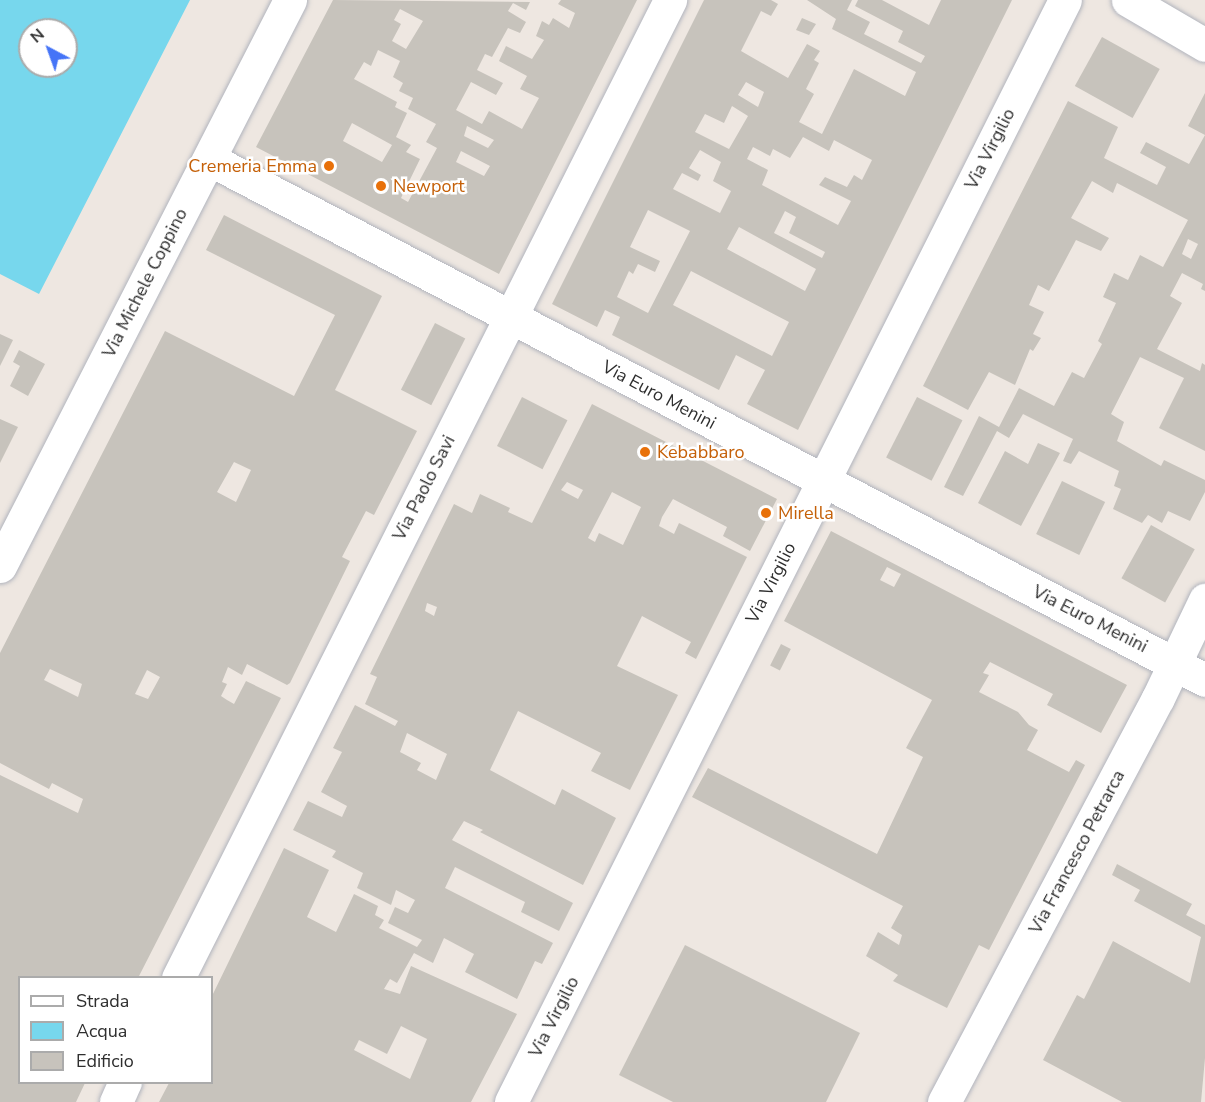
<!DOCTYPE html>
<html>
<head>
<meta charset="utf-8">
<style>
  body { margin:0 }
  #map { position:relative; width:1205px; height:1102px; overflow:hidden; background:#eee7e1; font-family:"Nunito Sans",sans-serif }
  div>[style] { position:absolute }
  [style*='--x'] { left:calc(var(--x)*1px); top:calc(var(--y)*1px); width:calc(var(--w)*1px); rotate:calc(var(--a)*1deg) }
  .water>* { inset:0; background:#77d7ed }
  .building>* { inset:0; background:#c7c3bc; transform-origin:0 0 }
  .roads { filter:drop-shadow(0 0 2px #b1b4bd) drop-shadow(0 0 2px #b1b4bd) }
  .minor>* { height:33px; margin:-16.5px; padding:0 16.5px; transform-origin:16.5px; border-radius:16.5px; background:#fff }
  .dots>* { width:16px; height:16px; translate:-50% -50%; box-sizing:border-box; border:3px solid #fff; border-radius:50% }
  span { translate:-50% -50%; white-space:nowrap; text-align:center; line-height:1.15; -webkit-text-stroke:5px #fff; paint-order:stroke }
  .street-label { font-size:18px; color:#2e2e2e }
  .food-label { font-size:18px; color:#c56008 }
  .right { translate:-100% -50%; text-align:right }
  .left { translate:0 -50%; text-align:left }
  .legend { position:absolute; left:18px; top:976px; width:195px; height:108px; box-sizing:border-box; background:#fff; border:2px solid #ababab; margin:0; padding:8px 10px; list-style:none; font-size:18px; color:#2e2e2e }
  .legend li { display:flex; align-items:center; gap:12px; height:30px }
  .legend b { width:30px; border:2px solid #ababab }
  .north { position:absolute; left:18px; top:18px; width:60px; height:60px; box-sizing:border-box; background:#fff; border:2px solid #ababab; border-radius:50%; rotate:319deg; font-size:16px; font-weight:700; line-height:24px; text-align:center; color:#2e2e2e }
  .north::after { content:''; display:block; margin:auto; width:21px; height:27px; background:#4574f7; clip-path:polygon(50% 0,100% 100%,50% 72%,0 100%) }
</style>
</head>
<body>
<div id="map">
  <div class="water">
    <div style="clip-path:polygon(evenodd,0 0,190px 0,39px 294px,0 274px,0 0,30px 30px,66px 30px,66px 66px,30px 66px,30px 30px)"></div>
  </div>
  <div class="building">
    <div style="clip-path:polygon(evenodd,333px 0,530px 2px,526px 10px,513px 3px,508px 11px,526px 22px,520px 33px,508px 28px,492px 57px,485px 54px,477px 70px,503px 83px,496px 95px,471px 82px,456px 110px,482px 124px,489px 111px,522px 129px,539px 98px,520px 89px,527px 76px,499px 61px,506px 46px,532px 59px,544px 40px,536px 36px,542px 21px,549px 25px,553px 18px,569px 28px,575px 13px,558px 4px,561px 0,637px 0,499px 274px,256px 147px,333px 0,400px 9px,423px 21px,406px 49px,392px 41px,401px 24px,394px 20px,400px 9px,333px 0,378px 50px,400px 61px,393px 77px,403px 83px,399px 91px,413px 98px,408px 109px,436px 124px,426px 142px,437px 148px,408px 202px,401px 198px,420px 159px,406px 152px,411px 145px,396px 137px,407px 113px,395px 107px,397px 102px,354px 79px,364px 62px,371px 66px,378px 50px,333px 0,352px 123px,392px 145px,382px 162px,343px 141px,352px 123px,333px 0,467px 126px,494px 140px,488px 148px,464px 136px,467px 126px,333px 0,461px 151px,490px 166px,484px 176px,456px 162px,461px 151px)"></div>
    <div style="clip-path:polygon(evenodd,704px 0,771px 0,778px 4px,771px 16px,761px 11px,741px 51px,788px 78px,807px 44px,820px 51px,814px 60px,819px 63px,806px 89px,814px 94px,799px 122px,822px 134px,854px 69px,905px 96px,916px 72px,832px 29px,836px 19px,807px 0,852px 0,847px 10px,870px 22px,864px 34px,921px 63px,925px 56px,898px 42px,903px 31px,855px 6px,858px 0,882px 0,929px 25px,941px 0,1012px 0,798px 430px,747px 404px,765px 370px,736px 355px,719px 390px,612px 335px,620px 317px,605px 310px,597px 327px,552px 304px,704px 0,746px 82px,764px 92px,758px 107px,738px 95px,746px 82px,704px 0,732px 106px,748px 116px,729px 149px,695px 132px,705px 114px,724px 123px,732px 106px,704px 0,803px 137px,829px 151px,834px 140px,872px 160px,862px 180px,854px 175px,847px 187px,825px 177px,819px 185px,851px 201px,838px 225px,762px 185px,768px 170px,747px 159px,753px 147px,770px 156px,773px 149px,790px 158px,803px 137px,704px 0,700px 150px,721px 162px,713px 181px,731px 191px,720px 213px,673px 189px,682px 173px,698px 181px,701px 175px,689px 168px,700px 150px,704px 0,648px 210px,690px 231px,648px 313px,617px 297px,629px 271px,633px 274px,638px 264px,655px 272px,660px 261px,630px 247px,648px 210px,704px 0,785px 211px,796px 217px,789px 233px,825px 252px,822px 258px,774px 233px,785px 211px,704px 0,739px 227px,816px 269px,805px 291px,727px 249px,739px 227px,704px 0,691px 271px,789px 322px,772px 356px,673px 305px,691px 271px)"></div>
    <div style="clip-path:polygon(802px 18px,816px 24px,809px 35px,796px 30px)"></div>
    <div style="left:1102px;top:37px;width:66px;height:56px;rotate:29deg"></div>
    <div style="clip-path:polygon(evenodd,1205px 93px,1205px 291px,1201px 289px,1203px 284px,1182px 273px,1170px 296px,1182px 303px,1157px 349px,1200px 371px,1202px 363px,1205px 365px,1205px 451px,1159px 428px,1184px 378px,1140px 357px,1111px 414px,1124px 422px,1117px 441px,1161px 466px,1164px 460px,1205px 480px,1205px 492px,1190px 521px,1168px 511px,1162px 523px,1148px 515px,1142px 523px,1113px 509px,1121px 489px,1114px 486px,1119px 471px,1079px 451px,1071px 464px,1063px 461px,1073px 439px,1023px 414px,1009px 438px,997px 431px,963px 496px,944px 487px,979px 416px,999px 427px,1019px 388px,1054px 406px,1072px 372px,1084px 378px,1102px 344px,1098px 341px,1116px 303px,1103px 297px,1114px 273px,1128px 280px,1140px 255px,1163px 267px,1188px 220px,1117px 183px,1113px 193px,1092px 181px,1071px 218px,1109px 238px,1101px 251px,1076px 240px,1049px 291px,1038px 285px,1029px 305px,1044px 312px,1033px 334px,1041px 338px,1033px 351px,1030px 349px,1015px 385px,989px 372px,968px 410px,923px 386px,1068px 101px,1118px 127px,1104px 158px,1157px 185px,1166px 167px,1140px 153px,1146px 142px,1189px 164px,1205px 135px,1188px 126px,1205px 93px,1188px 239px,1198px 244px,1191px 259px,1182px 254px,1188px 239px)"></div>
    <div style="clip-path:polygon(evenodd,224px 215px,382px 296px,335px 390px,417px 431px,374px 515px,366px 511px,342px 557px,350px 561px,290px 683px,287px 685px,247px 664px,242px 675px,228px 667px,222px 682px,227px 684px,221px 696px,227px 700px,234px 704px,246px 681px,281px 698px,138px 978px,20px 978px,20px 1083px,85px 1083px,76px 1102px,0 1102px,0 775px,78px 813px,83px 799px,52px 783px,49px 789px,0 763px,0 653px,165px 331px,294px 396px,335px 315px,206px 250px,224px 215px,234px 462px,251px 470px,236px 502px,217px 492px,234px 462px,224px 215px,50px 669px,82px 684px,78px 697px,44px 680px,50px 669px,224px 215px,147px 670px,160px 677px,148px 699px,135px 694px,147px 670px)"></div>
    <div style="left:435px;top:323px;width:34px;height:75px;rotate:27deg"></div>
    <div style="clip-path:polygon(0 334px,13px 340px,0 366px)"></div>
    <div style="clip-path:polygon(19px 350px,45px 364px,28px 396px,10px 386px,20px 366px,13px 362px)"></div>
    <div style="left:522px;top:397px;width:51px;height:55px;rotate:27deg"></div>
    <div style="left:917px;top:397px;width:51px;height:68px;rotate:27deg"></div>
    <div style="clip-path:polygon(evenodd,592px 404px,777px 499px,750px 551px,723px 536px,727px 527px,673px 499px,662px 517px,659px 526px,674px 534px,679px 523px,747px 557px,696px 659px,685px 653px,691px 642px,642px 616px,617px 666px,678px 695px,630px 790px,591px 771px,601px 753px,518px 711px,490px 770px,555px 805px,562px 789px,616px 818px,583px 885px,480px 832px,483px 830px,464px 821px,452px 840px,573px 903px,559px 931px,521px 912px,525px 902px,455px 867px,445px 888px,553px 943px,542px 964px,535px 961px,517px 999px,465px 972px,474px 954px,444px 938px,433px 963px,414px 953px,397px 983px,390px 979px,384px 989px,400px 994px,411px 966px,517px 1014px,471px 1102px,159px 1102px,169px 1083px,212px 1083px,212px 996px,284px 848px,329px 870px,307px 917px,336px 932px,354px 894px,378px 906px,375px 915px,384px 920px,379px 928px,417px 947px,422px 940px,388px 923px,395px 907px,408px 913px,415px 900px,396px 890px,391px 905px,357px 888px,363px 873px,332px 857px,336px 851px,293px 830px,308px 801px,342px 817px,347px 806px,321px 792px,342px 752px,333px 748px,355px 705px,395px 726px,398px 721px,365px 704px,377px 677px,370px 674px,454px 504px,472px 513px,480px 494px,510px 508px,508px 512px,532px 523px,592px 404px,567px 482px,583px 490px,578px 499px,561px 490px,567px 482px,592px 404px,612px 492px,641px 507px,623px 545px,599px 533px,595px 542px,588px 538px,612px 492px,592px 404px,427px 603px,437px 607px,434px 616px,425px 611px,427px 603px,592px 404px,407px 733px,447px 754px,436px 780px,417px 770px,421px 763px,400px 752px,407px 733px,592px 404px,401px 1026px,427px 1039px,410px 1079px,354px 1050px,359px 1040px,387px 1054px,401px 1026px)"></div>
    <div style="clip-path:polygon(0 419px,18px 427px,0 463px)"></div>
    <div style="clip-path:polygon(1038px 443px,1060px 453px,1021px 526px,978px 503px,1005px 451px,1028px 464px)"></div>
    <div style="left:1062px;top:481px;width:48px;height:59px;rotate:26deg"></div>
    <div style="left:1151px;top:525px;width:50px;height:61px;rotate:29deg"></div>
    <div style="clip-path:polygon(evenodd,831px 531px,1127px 685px,1101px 733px,1047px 705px,1053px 694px,990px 662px,983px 673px,989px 675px,979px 692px,1018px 712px,1029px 725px,1038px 730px,1027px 750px,1069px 772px,1076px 760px,1085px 765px,989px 950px,979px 945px,947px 1008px,893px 981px,898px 975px,866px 956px,878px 932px,899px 945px,902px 935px,891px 928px,903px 906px,692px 797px,708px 768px,877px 854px,923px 757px,906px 748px,932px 700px,784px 621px,831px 531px,887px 567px,901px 574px,894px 587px,880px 580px,887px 567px)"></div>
    <div style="left:781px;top:644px;width:11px;height:24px;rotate:27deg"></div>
    <div style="clip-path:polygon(1117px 864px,1192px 904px,1186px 915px,1205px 925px,1205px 1058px,1201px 1102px,1122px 1102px,1043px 1060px,1077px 995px,1084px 999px,1113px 941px,1190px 983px,1201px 937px,1134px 901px,1140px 890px,1112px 875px)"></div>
    <div style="clip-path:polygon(685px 945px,860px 1033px,826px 1102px,673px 1102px,619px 1075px)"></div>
  </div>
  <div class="roads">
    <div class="minor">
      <div style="--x:1128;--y:0;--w:89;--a:30.3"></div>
      <div style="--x:209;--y:159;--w:1124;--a:27.61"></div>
      <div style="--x:0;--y:566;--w:636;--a:-62.87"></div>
      <div style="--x:178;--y:978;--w:1095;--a:-63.29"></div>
      <div style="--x:116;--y:1102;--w:22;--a:-66"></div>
      <div style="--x:511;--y:1102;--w:1233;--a:-63.31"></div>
      <div style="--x:944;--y:1102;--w:457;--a:-62.1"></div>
      <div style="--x:1158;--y:698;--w:109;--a:-64.4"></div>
    </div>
  </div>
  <div class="dots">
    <div style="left:329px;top:166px;background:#e8710a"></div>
    <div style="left:381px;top:186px;background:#e8710a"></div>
    <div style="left:645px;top:452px;background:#e8710a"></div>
    <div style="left:766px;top:513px;background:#e8710a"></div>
  </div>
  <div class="street-label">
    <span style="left:990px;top:149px;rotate:-63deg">Via Virgilio</span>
    <span style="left:145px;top:283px;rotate:-63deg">Via Michele Coppino</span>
    <span style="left:659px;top:395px;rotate:28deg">Via Euro Menini</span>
    <span style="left:424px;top:488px;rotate:-63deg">Via Paolo Savi</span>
    <span style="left:771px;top:583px;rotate:-63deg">Via Virgilio</span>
    <span style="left:1090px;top:619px;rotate:27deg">Via Euro Menini</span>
    <span style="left:1077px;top:852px;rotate:-62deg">Via Francesco Petrarca</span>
    <span style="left:554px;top:1017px;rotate:-63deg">Via Virgilio</span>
  </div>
  <div class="food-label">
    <span class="right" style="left:317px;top:166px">Cremeria Emma</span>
    <span class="left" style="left:393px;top:186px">Newport</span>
    <span class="left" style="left:657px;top:452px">Kebabbaro</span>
    <span class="left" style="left:778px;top:513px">Mirella</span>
  </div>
  <ul class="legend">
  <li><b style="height:8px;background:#fff"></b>Strada</li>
  <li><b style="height:16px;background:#77d7ed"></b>Acqua</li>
  <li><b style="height:16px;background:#c7c3bc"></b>Edificio</li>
  </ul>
  <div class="north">N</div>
</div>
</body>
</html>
